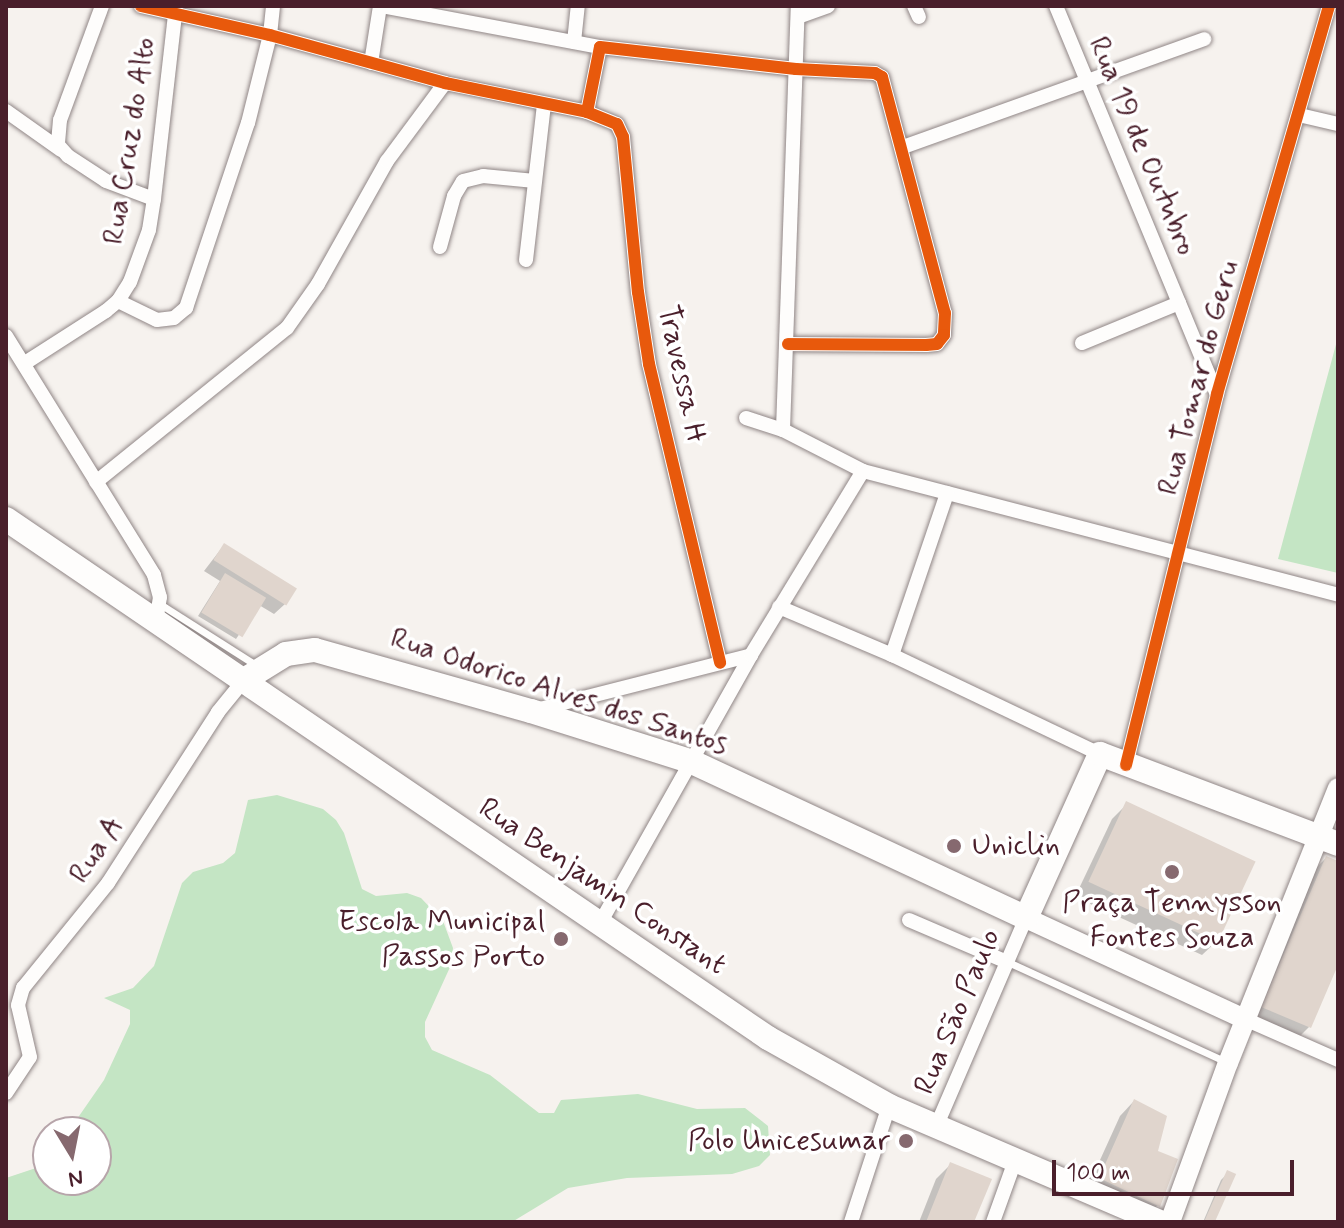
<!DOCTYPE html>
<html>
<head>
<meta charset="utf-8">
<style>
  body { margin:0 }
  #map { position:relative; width:1344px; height:1228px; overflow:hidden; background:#f6f2ee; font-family:Mynerve,sans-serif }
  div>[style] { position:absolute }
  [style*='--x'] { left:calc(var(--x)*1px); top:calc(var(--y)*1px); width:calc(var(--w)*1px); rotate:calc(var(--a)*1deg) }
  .green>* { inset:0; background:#c4e5c4 }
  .shadow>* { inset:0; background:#0003 }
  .building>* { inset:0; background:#e0d5cd; transform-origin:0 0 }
  .roads { filter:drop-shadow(0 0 2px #908686) drop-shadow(0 0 2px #908686) }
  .lane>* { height:7px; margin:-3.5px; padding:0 3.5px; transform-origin:3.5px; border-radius:3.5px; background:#fefdfc }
  .street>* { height:14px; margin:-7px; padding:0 7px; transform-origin:7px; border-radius:7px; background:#fefdfc }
  .secondary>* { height:20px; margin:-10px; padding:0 10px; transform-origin:10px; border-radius:10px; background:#fefdfc }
  .primary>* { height:24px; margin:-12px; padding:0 12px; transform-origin:12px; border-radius:12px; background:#fefdfc }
  .cycleway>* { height:12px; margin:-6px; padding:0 6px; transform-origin:6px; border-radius:6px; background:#e8590c }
  .dots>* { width:22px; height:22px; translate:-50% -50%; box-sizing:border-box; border:4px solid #fff; border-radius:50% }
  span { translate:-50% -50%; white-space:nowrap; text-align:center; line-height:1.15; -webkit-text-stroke:7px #fff; paint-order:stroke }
  .street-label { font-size:30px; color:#4a1f2b }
  .poi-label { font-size:30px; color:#4a1f2b }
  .left { translate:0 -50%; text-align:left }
  .right { translate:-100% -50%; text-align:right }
  .frame { position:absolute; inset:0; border:8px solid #4a1f2b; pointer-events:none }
  .north { position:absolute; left:32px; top:1116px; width:80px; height:80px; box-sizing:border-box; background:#fff; border:2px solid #b7a5aa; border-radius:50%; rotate:170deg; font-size:22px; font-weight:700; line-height:32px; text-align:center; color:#4a1f2b }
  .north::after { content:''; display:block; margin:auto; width:28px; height:36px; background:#86696f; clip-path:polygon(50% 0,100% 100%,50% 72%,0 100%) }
  .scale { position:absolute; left:1052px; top:1160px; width:242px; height:36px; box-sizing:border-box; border:4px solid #4a1f2b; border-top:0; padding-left:10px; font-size:24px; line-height:28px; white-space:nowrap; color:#4a1f2b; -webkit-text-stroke:6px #fff; paint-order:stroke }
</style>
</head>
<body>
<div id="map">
  <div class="green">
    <div style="clip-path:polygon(1338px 337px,1338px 573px,1278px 559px)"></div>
    <div style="clip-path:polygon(277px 795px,323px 809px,336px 820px,344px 833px,362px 889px,376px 896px,407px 893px,421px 898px,443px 921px,453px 948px,451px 965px,425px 1022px,425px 1037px,432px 1050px,490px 1075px,539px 1113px,554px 1113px,561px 1100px,638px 1094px,697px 1109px,745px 1108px,768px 1126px,770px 1155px,759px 1166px,732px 1174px,627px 1178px,568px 1188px,512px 1222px,6px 1222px,6px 1178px,36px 1168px,48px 1156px,48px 1180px,96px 1180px,96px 1132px,68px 1132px,104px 1080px,130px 1024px,130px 1010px,104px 998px,133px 988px,154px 966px,182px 883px,193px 872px,223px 863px,235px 853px,248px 800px)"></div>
  </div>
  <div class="shadow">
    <div style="clip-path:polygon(224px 545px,285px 604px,274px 614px,259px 605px,236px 639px,198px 616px,220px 581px,204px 571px)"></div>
    <div style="clip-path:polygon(1127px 804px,1217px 941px,1202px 955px,1075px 897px,1112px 819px)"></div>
    <div style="clip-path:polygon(1326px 858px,1338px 863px,1338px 959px,1309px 1027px,1298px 1038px,1251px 1018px,1315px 869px)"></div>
    <div style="clip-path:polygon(1134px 1101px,1155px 1152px,1158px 1205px,1141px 1222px,1085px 1193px,1120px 1116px)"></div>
    <div style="clip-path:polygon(950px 1165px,972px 1222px,919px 1222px,936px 1179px)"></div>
    <div style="clip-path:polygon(1228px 1173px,1214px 1222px,1203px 1222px,1221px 1180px)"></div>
  </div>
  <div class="building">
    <div style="left:224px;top:543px;width:86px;height:20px;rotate:32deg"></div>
    <div style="left:225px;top:573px;width:48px;height:46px;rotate:31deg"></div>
    <div style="left:1126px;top:801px;width:143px;height:89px;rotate:25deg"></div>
    <div style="clip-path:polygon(1326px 856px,1338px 861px,1338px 965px,1311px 1028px,1261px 1007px)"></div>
    <div style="clip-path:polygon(1134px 1099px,1167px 1116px,1158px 1151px,1178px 1159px,1160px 1207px,1099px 1178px)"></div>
    <div style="clip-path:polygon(950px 1162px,992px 1179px,974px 1222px,926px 1222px)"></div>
    <div style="left:1227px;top:1170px;width:10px;height:56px;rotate:24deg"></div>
  </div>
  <div class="roads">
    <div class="lane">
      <div style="--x:160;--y:604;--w:117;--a:32.5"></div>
      <div style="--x:1008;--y:962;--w:240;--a:24.6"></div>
    </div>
    <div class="street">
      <div style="--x:102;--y:6;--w:121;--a:110.2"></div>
      <div style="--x:60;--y:120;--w:25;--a:95"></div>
      <div style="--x:58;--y:145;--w:15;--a:48"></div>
      <div style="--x:68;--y:156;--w:45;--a:33.3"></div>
      <div style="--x:106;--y:181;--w:51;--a:20.6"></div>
      <div style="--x:141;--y:6;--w:132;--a:12.7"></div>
      <div style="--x:270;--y:35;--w:181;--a:15.3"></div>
      <div style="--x:445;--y:83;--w:145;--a:11.5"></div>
      <div style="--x:587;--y:112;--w:32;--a:22"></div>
      <div style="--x:617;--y:124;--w:14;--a:65"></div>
      <div style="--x:623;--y:137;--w:156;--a:84.5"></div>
      <div style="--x:638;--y:292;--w:73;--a:81.3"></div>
      <div style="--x:649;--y:364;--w:307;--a:76.6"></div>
      <div style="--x:382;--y:6;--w:222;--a:10.7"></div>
      <div style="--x:914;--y:6;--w:12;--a:66"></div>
      <div style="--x:1056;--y:6;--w:420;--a:67.5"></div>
      <div style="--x:798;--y:17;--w:32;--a:-20"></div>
      <div style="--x:574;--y:42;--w:36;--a:-84"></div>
      <div style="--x:371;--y:63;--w:58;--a:-81"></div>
      <div style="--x:6;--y:111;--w:67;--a:35.3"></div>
      <div style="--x:587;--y:112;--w:66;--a:-78.7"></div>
      <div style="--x:600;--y:47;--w:197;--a:6.4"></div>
      <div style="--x:796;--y:69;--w:79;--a:2.9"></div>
      <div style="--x:875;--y:73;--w:8;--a:30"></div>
      <div style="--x:882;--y:77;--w:244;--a:75.1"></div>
      <div style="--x:945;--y:313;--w:22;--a:93"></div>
      <div style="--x:944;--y:335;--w:11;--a:128"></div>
      <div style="--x:937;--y:344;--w:11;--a:175"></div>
      <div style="--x:926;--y:345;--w:138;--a:-179.6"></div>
      <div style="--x:1299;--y:115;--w:40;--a:13"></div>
      <div style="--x:903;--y:147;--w:320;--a:-19.7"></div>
      <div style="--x:440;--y:247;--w:53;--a:-74.6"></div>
      <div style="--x:454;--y:196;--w:17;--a:-59"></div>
      <div style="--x:463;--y:181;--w:21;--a:-14"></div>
      <div style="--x:483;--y:176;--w:52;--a:5.5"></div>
      <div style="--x:526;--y:260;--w:157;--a:-83.4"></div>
      <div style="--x:118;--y:301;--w:43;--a:26"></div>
      <div style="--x:157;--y:320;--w:17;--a:-7"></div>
      <div style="--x:174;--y:318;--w:16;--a:-40"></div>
      <div style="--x:186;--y:308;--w:195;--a:-71.5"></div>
      <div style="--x:248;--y:123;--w:91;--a:-76"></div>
      <div style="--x:270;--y:35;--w:29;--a:-84"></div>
      <div style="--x:6;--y:336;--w:281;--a:58.2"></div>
      <div style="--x:154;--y:575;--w:23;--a:75"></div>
      <div style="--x:160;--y:597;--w:24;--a:99"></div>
      <div style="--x:1082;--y:343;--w:105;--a:-22.4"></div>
      <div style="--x:25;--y:363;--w:96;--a:-32.7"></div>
      <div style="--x:106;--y:311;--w:16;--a:-40"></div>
      <div style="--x:118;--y:301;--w:22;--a:-58"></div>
      <div style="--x:130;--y:282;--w:55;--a:-69.9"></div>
      <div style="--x:149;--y:230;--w:31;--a:-81"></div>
      <div style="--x:154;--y:199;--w:194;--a:-83.5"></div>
      <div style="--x:746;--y:418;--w:39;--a:18"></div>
      <div style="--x:783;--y:430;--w:90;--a:27.1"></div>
      <div style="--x:863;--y:471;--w:491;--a:14.6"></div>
      <div style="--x:783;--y:430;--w:424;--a:-88"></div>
      <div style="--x:96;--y:482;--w:245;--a:-38.9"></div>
      <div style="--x:287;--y:328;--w:54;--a:-54.8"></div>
      <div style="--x:318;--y:284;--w:141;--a:-60.7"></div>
      <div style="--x:387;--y:161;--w:97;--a:-53.4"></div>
      <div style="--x:779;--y:607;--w:123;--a:23"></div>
      <div style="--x:892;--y:655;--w:230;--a:25.5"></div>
      <div style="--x:892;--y:655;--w:171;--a:-71.2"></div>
      <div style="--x:536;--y:710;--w:222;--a:-14.3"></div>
      <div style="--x:1126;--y:765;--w:382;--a:-76.2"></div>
      <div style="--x:1217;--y:394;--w:404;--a:-73.9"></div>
      <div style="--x:909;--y:920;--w:107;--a:23.2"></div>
      <div style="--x:599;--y:925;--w:310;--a:-60.6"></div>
      <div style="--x:751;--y:655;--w:215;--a:-58.7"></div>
      <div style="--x:1245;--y:1019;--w:102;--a:23.8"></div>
      <div style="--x:6;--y:1093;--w:43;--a:-56.3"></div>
      <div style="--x:30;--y:1057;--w:53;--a:-103"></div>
      <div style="--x:18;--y:1005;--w:18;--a:-74"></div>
      <div style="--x:23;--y:988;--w:135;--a:-51"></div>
      <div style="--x:108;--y:883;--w:203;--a:-57.2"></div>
      <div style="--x:218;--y:712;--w:41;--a:-50.9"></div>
      <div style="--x:936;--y:1127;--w:228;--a:-66.7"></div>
      <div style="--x:851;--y:1222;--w:122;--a:-71.9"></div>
      <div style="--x:993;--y:1222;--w:65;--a:-70.2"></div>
    </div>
    <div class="secondary">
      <div style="--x:1026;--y:918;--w:241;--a:24.8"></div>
      <div style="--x:1170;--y:1222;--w:169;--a:-70"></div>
      <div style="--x:1228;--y:1063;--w:296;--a:-68.2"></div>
    </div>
    <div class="primary">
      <div style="--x:6;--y:519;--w:922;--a:34.26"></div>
      <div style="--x:768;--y:1038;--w:139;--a:29.3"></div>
      <div style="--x:889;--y:1106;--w:294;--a:23.2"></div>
      <div style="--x:244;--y:680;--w:49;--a:-31.8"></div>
      <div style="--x:286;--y:654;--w:29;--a:-8"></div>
      <div style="--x:315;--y:650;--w:224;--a:15.8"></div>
      <div style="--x:531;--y:711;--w:167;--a:17.5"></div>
      <div style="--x:690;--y:761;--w:371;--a:25"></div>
      <div style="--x:1026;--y:918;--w:180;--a:-65.7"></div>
      <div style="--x:1100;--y:754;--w:254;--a:20.7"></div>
    </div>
  </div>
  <div class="cycleway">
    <div style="--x:141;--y:6;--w:132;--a:12.7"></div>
    <div style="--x:270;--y:35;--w:181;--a:15.3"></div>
    <div style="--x:445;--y:83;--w:145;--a:11.5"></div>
    <div style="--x:587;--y:112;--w:32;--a:22"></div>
    <div style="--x:617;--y:124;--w:14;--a:65"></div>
    <div style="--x:623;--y:137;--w:156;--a:84.5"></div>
    <div style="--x:638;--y:292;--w:73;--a:81.3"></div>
    <div style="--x:649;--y:364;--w:307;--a:76.6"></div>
    <div style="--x:587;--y:112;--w:66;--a:-78.7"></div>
    <div style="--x:600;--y:47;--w:197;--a:6.4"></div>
    <div style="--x:796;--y:69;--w:79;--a:2.9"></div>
    <div style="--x:875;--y:73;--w:8;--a:30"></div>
    <div style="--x:882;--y:77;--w:244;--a:75.1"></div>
    <div style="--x:945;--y:313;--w:22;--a:93"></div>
    <div style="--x:944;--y:335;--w:11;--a:128"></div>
    <div style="--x:937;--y:344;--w:11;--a:175"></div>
    <div style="--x:926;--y:345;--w:138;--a:-179.6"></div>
    <div style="--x:1126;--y:765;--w:382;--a:-76.2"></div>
    <div style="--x:1217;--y:394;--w:404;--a:-73.9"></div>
  </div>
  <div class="dots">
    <div style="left:954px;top:846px;background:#86696f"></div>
    <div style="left:1172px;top:872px;background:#86696f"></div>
    <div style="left:561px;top:939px;background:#86696f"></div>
    <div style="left:906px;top:1141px;background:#86696f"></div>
  </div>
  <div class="street-label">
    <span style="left:130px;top:141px;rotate:-81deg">Rua Cruz do Alto</span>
    <span style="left:1142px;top:146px;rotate:67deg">Rua 19 de Outubro</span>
    <span style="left:681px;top:374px;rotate:78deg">Travessa H</span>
    <span style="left:1199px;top:378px;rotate:-75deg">Rua Tomar do Geru</span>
    <span style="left:559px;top:692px;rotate:18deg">Rua Odorico Alves dos Santos</span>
    <span style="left:97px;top:850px;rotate:-56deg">Rua A</span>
    <span style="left:602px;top:887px;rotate:34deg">Rua Benjamin Constant</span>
    <span style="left:958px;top:1012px;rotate:-67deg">Rua São Paulo</span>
  </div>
  <div class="poi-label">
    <span class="left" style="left:972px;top:846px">Uniclin</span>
    <span style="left:1172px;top:920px">Praça Tennysson<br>Fontes Souza</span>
    <span class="right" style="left:545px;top:939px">Escola Municipal<br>Passos Porto</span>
    <span class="right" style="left:890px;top:1141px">Polo Unicesumar</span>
  </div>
  <div class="frame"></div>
  <div class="north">N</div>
  <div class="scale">100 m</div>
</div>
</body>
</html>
